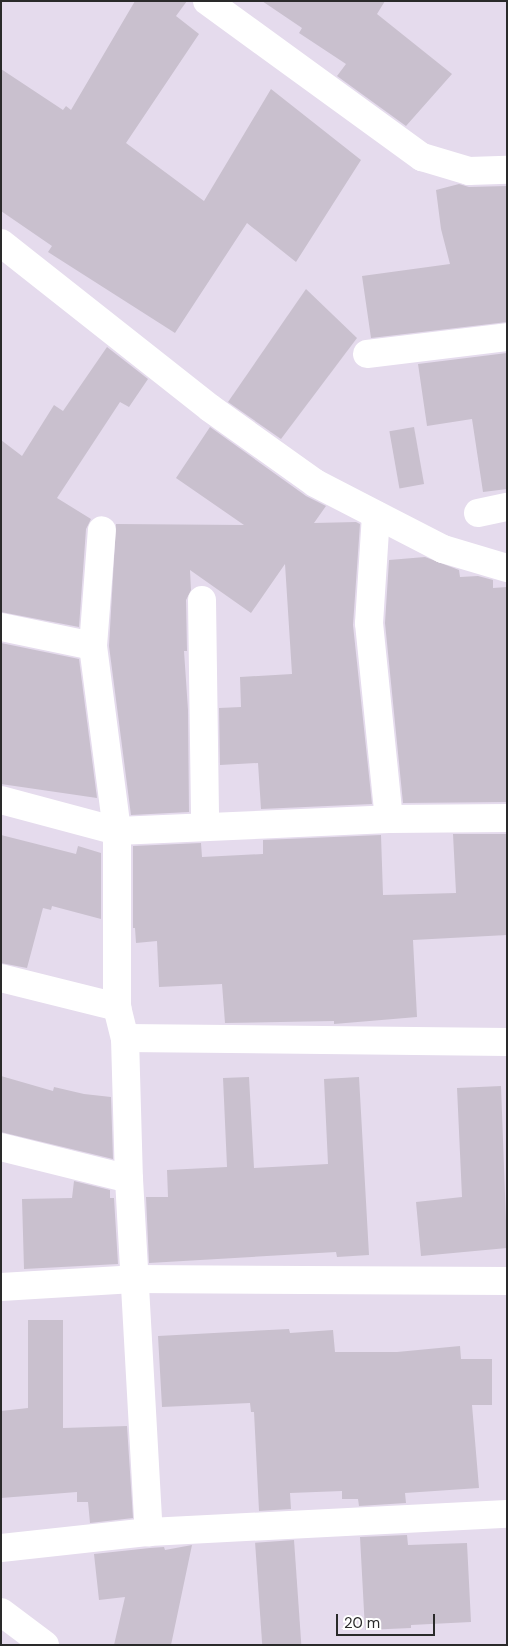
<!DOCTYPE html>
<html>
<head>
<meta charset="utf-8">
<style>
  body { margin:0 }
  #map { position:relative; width:508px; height:1646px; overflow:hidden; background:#e5dbed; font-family:"DM Sans",sans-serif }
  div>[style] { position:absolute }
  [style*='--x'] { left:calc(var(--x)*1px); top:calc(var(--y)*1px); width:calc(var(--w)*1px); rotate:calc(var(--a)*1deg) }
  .building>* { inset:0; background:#c9c0ce; transform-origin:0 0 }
  .minor>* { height:28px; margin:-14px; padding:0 14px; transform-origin:14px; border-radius:14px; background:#fff }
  span { translate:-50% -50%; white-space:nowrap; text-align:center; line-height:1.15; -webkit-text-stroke:4px #fff; paint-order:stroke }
  .frame { position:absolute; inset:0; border:2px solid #2a2a2a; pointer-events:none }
  .scale { position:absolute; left:336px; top:1614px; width:99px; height:22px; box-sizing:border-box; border:2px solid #2a2a2a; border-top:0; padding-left:6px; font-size:15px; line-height:18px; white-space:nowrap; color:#2a2a2a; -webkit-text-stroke:4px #fff; paint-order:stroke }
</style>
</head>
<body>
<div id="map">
  <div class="building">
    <div style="clip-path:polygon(135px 1px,187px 1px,176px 16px,199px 34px,126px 143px,204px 201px,271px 89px,361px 160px,296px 262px,247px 223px,175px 333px,48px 252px,52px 246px,1px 211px,1px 69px,63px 110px,66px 106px,71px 110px)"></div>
    <div style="clip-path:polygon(262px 1px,385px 1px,377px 14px,452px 74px,406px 126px,337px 76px,346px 64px,299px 33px,302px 28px)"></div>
    <div style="clip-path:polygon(459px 184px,469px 187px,507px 186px,507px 322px,371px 338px,362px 276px,450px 264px,441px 229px,436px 190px)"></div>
    <div style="clip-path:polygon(306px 289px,357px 338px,281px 439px,228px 402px)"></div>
    <div style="clip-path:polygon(107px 347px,148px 379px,129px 407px,120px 402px,57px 498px,91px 519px,86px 529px,79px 627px,1px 612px,1px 440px,22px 456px,54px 405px,63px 411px)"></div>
    <div style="clip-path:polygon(507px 353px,507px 489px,483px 492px,472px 419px,427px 426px,418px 364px)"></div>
    <div style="clip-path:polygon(210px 427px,306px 496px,326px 506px,314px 523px,356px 522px,360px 524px,353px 625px,372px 804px,261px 809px,258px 763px,220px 765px,219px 708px,241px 707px,240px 677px,292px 674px,285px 564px,251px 613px,190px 570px,191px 590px,186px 600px,187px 651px,184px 651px,188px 710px,189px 812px,131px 815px,109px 646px,116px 524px,244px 525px,176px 478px)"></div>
    <div style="left:414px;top:427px;width:58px;height:25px;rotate:80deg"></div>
    <div style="clip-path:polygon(425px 557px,459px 570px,460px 577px,478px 576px,493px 580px,493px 588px,507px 587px,507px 802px,403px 803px,385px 623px,389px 560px)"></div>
    <div style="clip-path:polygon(1px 643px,79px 659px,97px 798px,1px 784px)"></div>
    <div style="clip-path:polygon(453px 834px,507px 834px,507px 935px,413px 940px,417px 1017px,334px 1024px,334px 1021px,225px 1023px,222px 984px,159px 987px,157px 941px,136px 943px,135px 928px,133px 928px,133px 846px,201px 843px,202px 857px,263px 854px,263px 840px,381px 835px,383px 895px,456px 893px)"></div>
    <div style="clip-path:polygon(1px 835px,76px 854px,78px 846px,101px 853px,101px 919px,52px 906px,51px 910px,43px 908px,27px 968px,1px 963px)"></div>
    <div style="clip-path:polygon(1px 1076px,53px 1091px,54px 1087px,84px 1094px,111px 1097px,113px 1159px,1px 1132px)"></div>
    <div style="clip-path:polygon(249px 1077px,254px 1168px,328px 1164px,324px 1079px,359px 1077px,369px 1255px,337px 1257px,336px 1252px,149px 1263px,146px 1197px,168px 1197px,167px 1170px,227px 1167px,223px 1078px)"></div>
    <div style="clip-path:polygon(501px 1086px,507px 1248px,421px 1256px,416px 1202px,462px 1197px,457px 1088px)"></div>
    <div style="clip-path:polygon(74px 1181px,110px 1190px,110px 1198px,114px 1198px,118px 1264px,24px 1269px,22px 1199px,72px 1198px)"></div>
    <div style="clip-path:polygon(28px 1320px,63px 1320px,63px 1428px,127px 1426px,133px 1518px,90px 1523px,88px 1502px,77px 1502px,77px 1492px,1px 1498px,1px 1411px,28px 1408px)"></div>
    <div style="clip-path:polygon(289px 1329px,290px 1333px,333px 1330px,335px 1352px,397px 1352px,460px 1346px,461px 1359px,492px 1359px,492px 1405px,472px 1405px,479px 1488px,405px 1493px,406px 1503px,359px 1506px,358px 1499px,342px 1499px,342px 1491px,290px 1493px,291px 1509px,259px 1511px,254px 1412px,251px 1412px,250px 1403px,162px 1407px,158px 1336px)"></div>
    <div style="clip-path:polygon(407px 1535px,408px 1545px,467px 1543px,471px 1622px,411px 1625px,411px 1628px,365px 1630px,360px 1537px)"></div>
    <div style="left:294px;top:1540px;width:105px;height:39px;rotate:86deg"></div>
    <div style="clip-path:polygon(192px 1545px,171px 1645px,114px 1645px,125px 1597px,99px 1600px,94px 1554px,150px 1548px,164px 1547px,165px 1550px)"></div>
  </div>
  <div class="minor">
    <div style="--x:207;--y:1;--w:266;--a:36"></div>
    <div style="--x:422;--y:157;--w:49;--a:16.6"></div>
    <div style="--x:469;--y:171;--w:38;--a:-2"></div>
    <div style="--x:1;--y:243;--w:266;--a:38.3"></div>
    <div style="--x:210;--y:408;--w:129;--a:35.5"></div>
    <div style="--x:315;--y:483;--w:144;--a:27.3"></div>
    <div style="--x:443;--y:549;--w:67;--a:16.5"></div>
    <div style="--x:367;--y:354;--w:141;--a:-6.9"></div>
    <div style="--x:478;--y:513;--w:30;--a:-12"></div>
    <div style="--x:376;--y:515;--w:108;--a:93.7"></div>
    <div style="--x:369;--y:623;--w:197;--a:84.2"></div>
    <div style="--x:202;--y:600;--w:227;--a:89.2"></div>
    <div style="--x:1;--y:627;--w:94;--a:11.7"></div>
    <div style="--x:93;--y:646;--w:187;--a:82.6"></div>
    <div style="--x:117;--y:831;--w:176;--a:90"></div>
    <div style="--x:117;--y:1007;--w:32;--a:76"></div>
    <div style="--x:125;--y:1038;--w:141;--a:88.4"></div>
    <div style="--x:129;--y:1179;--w:354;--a:86.8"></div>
    <div style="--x:93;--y:646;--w:116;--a:-85.6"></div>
    <div style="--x:1;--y:800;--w:120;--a:15"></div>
    <div style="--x:117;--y:831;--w:272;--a:-2.5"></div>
    <div style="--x:389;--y:819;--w:118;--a:-0.5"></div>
    <div style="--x:1;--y:978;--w:120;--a:14"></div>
    <div style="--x:125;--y:1038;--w:382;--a:0.6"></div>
    <div style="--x:1;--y:1147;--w:132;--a:14"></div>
    <div style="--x:1;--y:1287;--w:133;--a:-3.4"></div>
    <div style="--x:134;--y:1279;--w:373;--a:0.3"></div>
    <div style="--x:1;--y:1548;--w:149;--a:-6.2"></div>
    <div style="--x:149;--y:1532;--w:358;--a:-2.9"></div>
    <div style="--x:1;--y:1612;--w:55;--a:36.9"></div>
  </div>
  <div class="frame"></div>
  <div class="scale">20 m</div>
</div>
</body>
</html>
